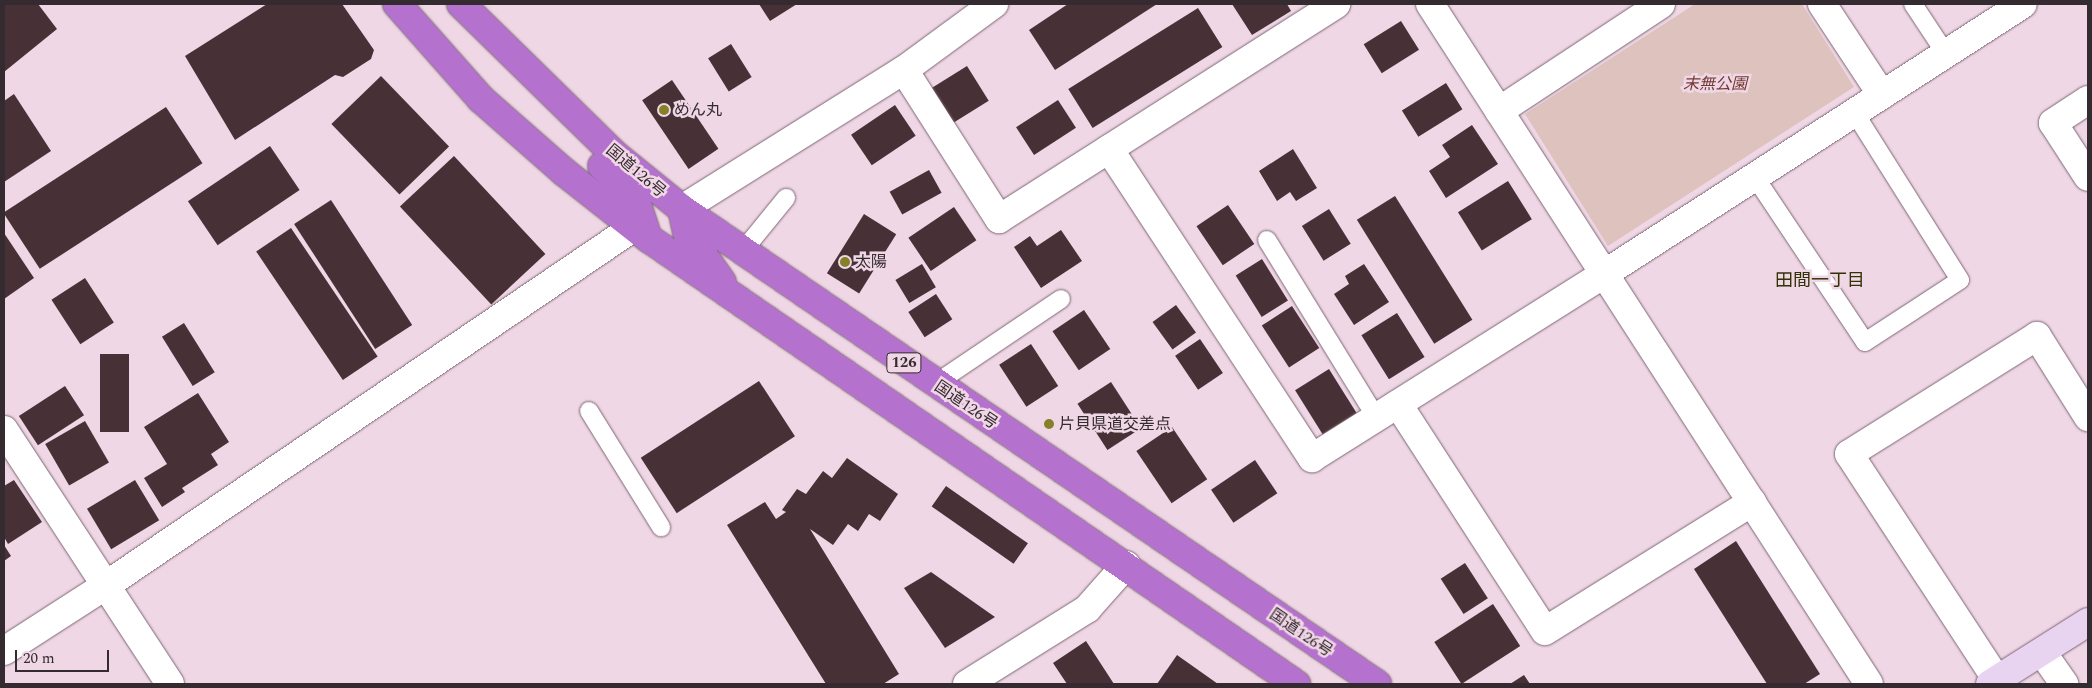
<!DOCTYPE html>
<html>
<head>
<meta charset="utf-8">
<style>
  body { margin:0 }
  #map { position:relative; width:2092px; height:688px; overflow:hidden; background:#f0d7e6; font-family:Spectral,"Noto Sans JP",serif }
  div>[style] { position:absolute }
  [style*='--x'] { left:calc(var(--x)*1px); top:calc(var(--y)*1px); width:calc(var(--w)*1px); rotate:calc(var(--a)*1deg) }
  .green>* { inset:0; background:#ddc2bd }
  .building>* { inset:0; background:#483136; transform-origin:0 0 }
  .roads { filter:drop-shadow(0 0 1px #7c6673) drop-shadow(0 0 1px #7c6673) }
  .lane>* { height:18px; margin:-9px; padding:0 9px; transform-origin:9px; border-radius:9px; background:#fff }
  .street>* { height:28px; margin:-14px; padding:0 14px; transform-origin:14px; border-radius:14px; background:#fff }
  .secondary>* { height:28px; margin:-14px; padding:0 14px; transform-origin:14px; border-radius:14px; background:#e8d4f0 }
  .highway>* { height:28px; margin:-14px; padding:0 14px; transform-origin:14px; border-radius:14px; background:#b471cd }
  .dots>* { width:14px; height:14px; translate:-50% -50%; box-sizing:border-box; border:2px solid #f0d7e6; border-radius:50% }
  span { translate:-50% -50%; white-space:nowrap; text-align:center; line-height:1.15; -webkit-text-stroke:5px #f0d7e6; paint-order:stroke }
  .shield-label span { padding:1px 4px; background:#f0d7e6; border:1px solid; border-radius:4px; -webkit-text-stroke-width:0 }
  .shield-label { font-size:15px; color:#342b30; font-weight:700 }
  .park-label { font-size:16px; color:#723a30; font-style:italic }
  .poi-label { font-size:16px; color:#342b30 }
  .left { translate:0 -50%; text-align:left }
  .street-label { font-size:16px; color:#342b30 }
  .neighbourhood-label { font-size:18px; color:#333207 }
  .frame { position:absolute; inset:0; border:5px solid #342b30; pointer-events:none }
  .scale { position:absolute; left:15px; top:650px; width:94px; height:22px; box-sizing:border-box; border:2px solid #342b30; border-top:0; padding-left:6px; font-size:15px; line-height:18px; white-space:nowrap; color:#342b30; -webkit-text-stroke:4px #f0d7e6; paint-order:stroke }
</style>
</head>
<body>
<div id="map">
  <div class="green">
    <div style="clip-path:polygon(1695px 4px,1802px 4px,1854px 87px,1608px 246px,1525px 114px)"></div>
  </div>
  <div class="building">
    <div style="clip-path:polygon(4px 4px,38px 4px,57px 29px,4px 72px)"></div>
    <div style="clip-path:polygon(267px 4px,342px 4px,374px 50px,371px 59px,343px 77px,335px 75px,235px 140px,185px 56px)"></div>
    <div style="clip-path:polygon(759px 4px,797px 4px,770px 21px)"></div>
    <div style="clip-path:polygon(1068px 4px,1157px 4px,1055px 70px,1029px 30px)"></div>
    <div style="clip-path:polygon(1232px 4px,1287px 4px,1291px 11px,1252px 35px)"></div>
    <div style="left:1198px;top:8px;width:46px;height:153px;rotate:58deg"></div>
    <div style="left:1401px;top:21px;width:34px;height:44px;rotate:58deg"></div>
    <div style="left:731px;top:44px;width:39px;height:27px;rotate:58deg"></div>
    <div style="left:967px;top:66px;width:41px;height:44px;rotate:58deg"></div>
    <div style="left:381px;top:76px;width:98px;height:69px;rotate:46deg"></div>
    <div style="left:672px;top:80px;width:83px;height:36px;rotate:56deg"></div>
    <div style="left:1446px;top:83px;width:31px;height:52px;rotate:58deg"></div>
    <div style="clip-path:polygon(14px 94px,51px 151px,4px 182px,4px 101px)"></div>
    <div style="left:1058px;top:100px;width:33px;height:50px;rotate:57deg"></div>
    <div style="left:895px;top:105px;width:37px;height:53px;rotate:56deg"></div>
    <div style="left:166px;top:107px;width:67px;height:194px;rotate:57deg"></div>
    <div style="clip-path:polygon(1472px 125px,1498px 164px,1446px 198px,1429px 171px,1450px 157px,1442px 145px)"></div>
    <div style="left:270px;top:146px;width:53px;height:99px;rotate:56deg"></div>
    <div style="clip-path:polygon(1293px 149px,1317px 188px,1296px 201px,1290px 192px,1277px 201px,1259px 171px)"></div>
    <div style="left:454px;top:156px;width:134px;height:74px;rotate:47deg"></div>
    <div style="left:929px;top:170px;width:26px;height:45px;rotate:61deg"></div>
    <div style="left:1508px;top:181px;width:45px;height:59px;rotate:58deg"></div>
    <div style="left:1395px;top:196px;width:146px;height:45px;rotate:58deg"></div>
    <div style="left:331px;top:200px;width:149px;height:44px;rotate:57deg"></div>
    <div style="left:1228px;top:205px;width:47px;height:38px;rotate:56deg"></div>
    <div style="left:954px;top:207px;width:40px;height:55px;rotate:56deg"></div>
    <div style="left:1329px;top:209px;width:41px;height:32px;rotate:58deg"></div>
    <div style="left:864px;top:214px;width:38px;height:70px;rotate:32deg"></div>
    <div style="left:291px;top:228px;width:155px;height:42px;rotate:56deg"></div>
    <div style="clip-path:polygon(1061px 230px,1082px 261px,1041px 288px,1014px 247px,1030px 236px,1037px 246px)"></div>
    <div style="clip-path:polygon(4px 233px,34px 278px,4px 299px)"></div>
    <div style="left:1262px;top:259px;width:49px;height:31px;rotate:58deg"></div>
    <div style="left:922px;top:264px;width:27px;height:31px;rotate:59deg"></div>
    <div style="clip-path:polygon(1364px 264px,1389px 302px,1354px 325px,1334px 294px,1349px 284px,1345px 276px)"></div>
    <div style="left:85px;top:278px;width:53px;height:40px;rotate:57deg"></div>
    <div style="left:936px;top:294px;width:30px;height:33px;rotate:57deg"></div>
    <div style="left:1176px;top:305px;width:34px;height:29px;rotate:54deg"></div>
    <div style="left:1292px;top:306px;width:50px;height:36px;rotate:57deg"></div>
    <div style="left:1084px;top:310px;width:47px;height:38px;rotate:56deg"></div>
    <div style="left:1397px;top:313px;width:52px;height:42px;rotate:58deg"></div>
    <div style="left:184px;top:323px;width:58px;height:26px;rotate:58deg"></div>
    <div style="left:1200px;top:339px;width:41px;height:30px;rotate:56deg"></div>
    <div style="left:1031px;top:344px;width:50px;height:38px;rotate:57deg"></div>
    <div style="left:100px;top:354px;width:29px;height:78px"></div>
    <div style="left:1329px;top:369px;width:52px;height:40px;rotate:58deg"></div>
    <div style="left:759px;top:381px;width:66px;height:141px;rotate:57deg"></div>
    <div style="left:1111px;top:382px;width:55px;height:40px;rotate:57deg"></div>
    <div style="left:65px;top:386px;width:35px;height:55px;rotate:57deg"></div>
    <div style="clip-path:polygon(198px 393px,229px 442px,211px 454px,218px 465px,182px 488px,185px 492px,162px 507px,144px 478px,167px 464px,144px 427px)"></div>
    <div style="left:85px;top:421px;width:48px;height:46px;rotate:60deg"></div>
    <div style="left:1172px;top:427px;width:63px;height:43px;rotate:56deg"></div>
    <div style="clip-path:polygon(847px 458px,898px 494px,880px 521px,869px 514px,858px 531px,848px 524px,833px 545px,810px 529px,899px 674px,883px 684px,826px 684px,727px 525px,765px 502px,776px 519px,786px 512px,782px 510px,797px 489px,806px 494px,823px 471px,832px 478px)"></div>
    <div style="left:1255px;top:460px;width:40px;height:53px;rotate:56deg"></div>
    <div style="clip-path:polygon(14px 480px,42px 522px,8px 544px,4px 537px,4px 486px)"></div>
    <div style="left:135px;top:480px;width:47px;height:56px;rotate:59deg"></div>
    <div style="left:946px;top:486px;width:100px;height:25px;rotate:35deg"></div>
    <div style="clip-path:polygon(1736px 541px,1820px 674px,1804px 684px,1767px 684px,1694px 569px)"></div>
    <div style="clip-path:polygon(4px 545px,11px 556px,4px 561px)"></div>
    <div style="left:1465px;top:563px;width:42px;height:29px;rotate:57deg"></div>
    <div style="clip-path:polygon(931px 572px,995px 617px,945px 648px,904px 588px)"></div>
    <div style="left:1493px;top:604px;width:50px;height:70px;rotate:57deg"></div>
    <div style="clip-path:polygon(1086px 641px,1114px 684px,1067px 684px,1053px 663px)"></div>
    <div style="clip-path:polygon(1177px 655px,1218px 684px,1157px 684px)"></div>
    <div style="clip-path:polygon(1524px 675px,1530px 684px,1510px 684px)"></div>
  </div>
  <div class="roads">
    <div class="lane">
      <div style="--x:1913;--y:4;--w:60;--a:56.6"></div>
      <div style="--x:1755;--y:177;--w:198;--a:56.3"></div>
      <div style="--x:1865;--y:342;--w:113;--a:-33.1"></div>
      <div style="--x:1960;--y:280;--w:197;--a:-122.2"></div>
      <div style="--x:1267;--y:240;--w:208;--a:58.4"></div>
      <div style="--x:742;--y:252;--w:70;--a:-50.8"></div>
      <div style="--x:935;--y:384;--w:152;--a:-34"></div>
      <div style="--x:589;--y:411;--w:137;--a:58.2"></div>
    </div>
    <div class="street">
      <div style="--x:1430;--y:4;--w:809;--a:57.15"></div>
      <div style="--x:1822;--y:4;--w:109;--a:56.6"></div>
      <div style="--x:904;--y:70;--w:177;--a:57.5"></div>
      <div style="--x:999;--y:219;--w:400;--a:-32.5"></div>
      <div style="--x:2088;--y:100;--w:42;--a:146.7"></div>
      <div style="--x:2053;--y:123;--w:64;--a:57.1"></div>
      <div style="--x:1499;--y:111;--w:194;--a:-33.4"></div>
      <div style="--x:1109;--y:149;--w:370;--a:56.7"></div>
      <div style="--x:1312;--y:458;--w:345;--a:-32.2"></div>
      <div style="--x:1604;--y:274;--w:498;--a:-32.8"></div>
      <div style="--x:682;--y:209;--w:262;--a:-32.1"></div>
      <div style="--x:904;--y:70;--w:112;--a:-36.3"></div>
      <div style="--x:1398;--y:404;--w:270;--a:57.1"></div>
      <div style="--x:1545;--y:631;--w:244;--a:-31.9"></div>
      <div style="--x:4;--y:430;--w:303;--a:56.8"></div>
      <div style="--x:4;--y:651;--w:120;--a:-32.8"></div>
      <div style="--x:105;--y:586;--w:639;--a:-34.16"></div>
      <div style="--x:2042;--y:652;--w:39;--a:55"></div>
      <div style="--x:1997;--y:680;--w:270;--a:-123.2"></div>
      <div style="--x:1849;--y:454;--w:222;--a:-32.1"></div>
      <div style="--x:2037;--y:336;--w:96;--a:57.8"></div>
      <div style="--x:967;--y:684;--w:142;--a:-32"></div>
      <div style="--x:1087;--y:609;--w:59;--a:-48.4"></div>
    </div>
    <div class="secondary">
      <div style="--x:1990;--y:684;--w:116;--a:-32.3"></div>
    </div>
    <div class="highway">
      <div style="--x:397;--y:4;--w:127;--a:48.5"></div>
      <div style="--x:481;--y:99;--w:111;--a:41.3"></div>
      <div style="--x:564;--y:172;--w:107;--a:38.2"></div>
      <div style="--x:648;--y:238;--w:787;--a:34.54"></div>
      <div style="--x:461;--y:4;--w:213;--a:44.4"></div>
      <div style="--x:613;--y:153;--w:89;--a:39.1"></div>
      <div style="--x:682;--y:209;--w:842;--a:34.35"></div>
      <div style="--x:602;--y:166;--w:43;--a:42.2"></div>
      <div style="--x:634;--y:195;--w:45;--a:72"></div>
      <div style="--x:682;--y:209;--w:24;--a:78"></div>
      <div style="--x:687;--y:232;--w:61;--a:55"></div>
    </div>
  </div>
  <div class="dots">
    <div style="left:664px;top:110px;background:#848129"></div>
    <div style="left:845px;top:262px;background:#848129"></div>
    <div style="left:1049px;top:424px;background:#848129"></div>
  </div>
  <div class="shield-label">
    <span style="left:904px;top:363px">126</span>
  </div>
  <div class="park-label">
    <span style="left:1715px;top:84px">末無公園</span>
  </div>
  <div class="poi-label">
    <span class="left" style="left:674px;top:110px">めん丸</span>
    <span class="left" style="left:855px;top:262px">太陽</span>
    <span class="left" style="left:1059px;top:424px">片貝県道交差点</span>
  </div>
  <div class="street-label">
    <span style="left:636px;top:171px;rotate:40deg">国道126号</span>
    <span style="left:966px;top:405px;rotate:34deg">国道126号</span>
    <span style="left:1301px;top:633px;rotate:34deg">国道126号</span>
  </div>
  <div class="neighbourhood-label">
    <span style="left:1820px;top:281px">田間一丁目</span>
  </div>
  <div class="frame"></div>
  <div class="scale">20 m</div>
</div>
</body>
</html>
